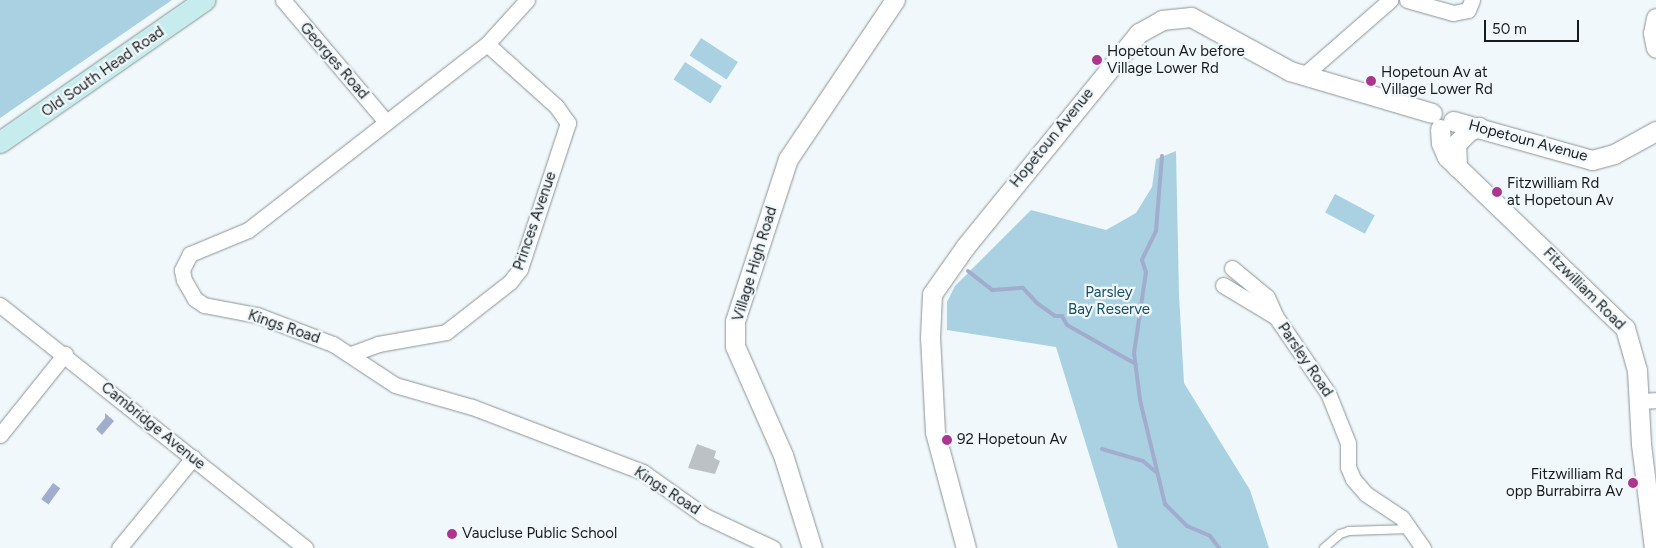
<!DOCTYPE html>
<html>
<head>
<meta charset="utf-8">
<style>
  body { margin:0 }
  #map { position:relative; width:1656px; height:548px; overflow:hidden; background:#f0f8fb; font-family:Figtree,sans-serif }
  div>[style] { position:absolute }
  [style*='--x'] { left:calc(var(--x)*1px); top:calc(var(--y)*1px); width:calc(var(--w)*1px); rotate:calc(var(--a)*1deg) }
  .green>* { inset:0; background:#a9d1e1; transform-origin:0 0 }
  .water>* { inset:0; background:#a2adce; transform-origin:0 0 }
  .stream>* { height:4px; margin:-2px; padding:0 2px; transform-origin:2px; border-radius:2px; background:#a2adce }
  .building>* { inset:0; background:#bcc1c6 }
  .roads { filter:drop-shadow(0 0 1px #8c9395) drop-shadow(0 0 1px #8c9395) }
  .service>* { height:8px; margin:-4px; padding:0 4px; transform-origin:4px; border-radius:4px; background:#fff }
  .minor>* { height:15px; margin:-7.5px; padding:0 7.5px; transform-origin:7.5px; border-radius:7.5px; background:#fff }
  .tertiary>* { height:19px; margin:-9.5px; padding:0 9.5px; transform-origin:9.5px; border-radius:9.5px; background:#fff }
  .secondary>* { height:21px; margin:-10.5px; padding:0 10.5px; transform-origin:10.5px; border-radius:10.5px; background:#c7ecee }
  .dots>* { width:14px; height:14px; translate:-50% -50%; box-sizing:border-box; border:2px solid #f0f8fb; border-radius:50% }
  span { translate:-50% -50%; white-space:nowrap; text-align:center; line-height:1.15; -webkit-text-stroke:4.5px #f0f8fb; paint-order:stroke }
  .poi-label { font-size:15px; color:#181b1c }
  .left { translate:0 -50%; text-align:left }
  .right { translate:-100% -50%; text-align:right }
  .street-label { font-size:15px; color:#181b1c }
  .park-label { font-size:15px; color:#174e5f }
  .scale { position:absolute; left:1484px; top:20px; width:95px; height:22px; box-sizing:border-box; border:2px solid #181b1c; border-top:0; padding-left:6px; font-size:15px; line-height:18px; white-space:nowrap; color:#181b1c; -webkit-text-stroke:4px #f0f8fb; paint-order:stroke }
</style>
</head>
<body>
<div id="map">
  <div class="green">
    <div style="clip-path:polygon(0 0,172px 0,0 118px)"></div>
    <div style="left:701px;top:38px;width:44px;height:21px;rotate:33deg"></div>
    <div style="left:685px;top:62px;width:44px;height:21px;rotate:33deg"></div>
    <div style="clip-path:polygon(1176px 151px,1179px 295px,1184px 383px,1250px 490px,1269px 548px,1118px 548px,1056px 347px,947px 330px,947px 302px,955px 286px,1031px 210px,1106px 230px,1136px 213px,1152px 187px,1156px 159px)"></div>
    <div style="left:1335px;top:194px;width:45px;height:21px;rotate:28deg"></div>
  </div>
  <div class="water">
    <div style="clip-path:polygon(105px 413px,114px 421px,102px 435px,96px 429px,105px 418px)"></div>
    <div style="left:53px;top:483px;width:9px;height:20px;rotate:36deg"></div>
  </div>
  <div class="stream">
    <div style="--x:1162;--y:156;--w:75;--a:94.6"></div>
    <div style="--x:1156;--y:231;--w:32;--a:116"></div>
    <div style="--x:1142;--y:260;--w:13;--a:72"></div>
    <div style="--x:1146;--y:272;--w:82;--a:98.4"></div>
    <div style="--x:1134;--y:353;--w:47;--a:82.7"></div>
    <div style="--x:1140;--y:400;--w:107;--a:76.5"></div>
    <div style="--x:1165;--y:504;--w:31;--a:45"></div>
    <div style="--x:1187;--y:526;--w:25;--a:23"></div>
    <div style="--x:1210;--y:536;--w:15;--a:53"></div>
    <div style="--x:968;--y:271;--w:31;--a:38"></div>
    <div style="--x:992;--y:290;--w:31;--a:-4"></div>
    <div style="--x:1023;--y:288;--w:21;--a:47"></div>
    <div style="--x:1037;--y:303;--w:22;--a:36"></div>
    <div style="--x:1055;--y:316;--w:7;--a:0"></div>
    <div style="--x:1062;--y:316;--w:10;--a:61"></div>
    <div style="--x:1067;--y:325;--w:79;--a:29.5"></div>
    <div style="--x:1102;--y:449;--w:43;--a:16.3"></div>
    <div style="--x:1143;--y:461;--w:17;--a:40"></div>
  </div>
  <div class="building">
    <div style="clip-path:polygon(697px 444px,716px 451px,714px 458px,720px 461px,715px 474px,688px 468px)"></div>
  </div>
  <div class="roads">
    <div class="service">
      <div style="--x:1324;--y:548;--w:21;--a:-41"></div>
      <div style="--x:1340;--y:534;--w:9;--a:-18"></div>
      <div style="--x:1349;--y:531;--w:62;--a:-1.8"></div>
    </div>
    <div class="minor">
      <div style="--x:283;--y:0;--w:160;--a:49.8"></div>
      <div style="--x:527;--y:0;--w:59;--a:132.3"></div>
      <div style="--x:487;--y:44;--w:303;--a:142.1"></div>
      <div style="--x:248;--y:230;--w:63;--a:157.5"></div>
      <div style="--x:190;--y:254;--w:18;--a:117"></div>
      <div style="--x:182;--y:270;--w:10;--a:79"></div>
      <div style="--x:184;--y:280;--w:22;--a:60"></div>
      <div style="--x:195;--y:299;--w:11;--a:34"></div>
      <div style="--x:204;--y:305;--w:54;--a:10.7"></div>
      <div style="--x:257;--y:315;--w:81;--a:20.9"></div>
      <div style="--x:333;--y:344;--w:74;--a:33.5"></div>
      <div style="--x:395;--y:385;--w:80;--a:15.9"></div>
      <div style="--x:472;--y:407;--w:183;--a:20.8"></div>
      <div style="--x:643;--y:472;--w:76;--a:35.4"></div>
      <div style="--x:705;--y:516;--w:75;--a:25.2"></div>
      <div style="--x:1407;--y:0;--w:48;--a:15.8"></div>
      <div style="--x:1453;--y:13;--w:15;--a:-11"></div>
      <div style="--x:1468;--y:10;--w:11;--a:-68"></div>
      <div style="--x:1303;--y:76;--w:116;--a:-41.1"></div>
      <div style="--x:1232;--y:268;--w:45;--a:39.6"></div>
      <div style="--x:1267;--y:297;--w:22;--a:66"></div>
      <div style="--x:1276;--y:317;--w:92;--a:55.6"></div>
      <div style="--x:1328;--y:393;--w:54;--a:68.2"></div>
      <div style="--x:1348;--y:443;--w:24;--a:90"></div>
      <div style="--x:1348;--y:467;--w:13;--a:67"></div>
      <div style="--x:1353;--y:479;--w:20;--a:49"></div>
      <div style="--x:1366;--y:494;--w:43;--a:33.7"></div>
      <div style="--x:1402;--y:518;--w:37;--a:55"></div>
      <div style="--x:1223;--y:285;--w:62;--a:31.1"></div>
      <div style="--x:0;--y:305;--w:390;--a:38.5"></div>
      <div style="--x:351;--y:354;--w:29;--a:-20"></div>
      <div style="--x:378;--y:344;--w:69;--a:-10"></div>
      <div style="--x:446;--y:332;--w:81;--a:-38"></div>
      <div style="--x:510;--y:282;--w:16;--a:-52"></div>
      <div style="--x:520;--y:269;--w:154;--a:-71.8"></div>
      <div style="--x:568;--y:123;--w:19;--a:-125"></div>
      <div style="--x:557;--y:107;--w:94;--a:-138"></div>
      <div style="--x:1638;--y:401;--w:18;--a:-3"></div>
      <div style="--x:0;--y:435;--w:104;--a:-51.3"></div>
      <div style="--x:119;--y:548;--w:117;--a:-50.6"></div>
    </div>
    <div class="tertiary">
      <div style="--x:1656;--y:18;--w:15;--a:101"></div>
      <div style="--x:1653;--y:33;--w:15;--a:79"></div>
      <div style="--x:1453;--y:121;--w:144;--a:15.7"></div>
      <div style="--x:1592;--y:160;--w:23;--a:-15"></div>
      <div style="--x:1614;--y:154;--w:48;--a:-28.7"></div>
      <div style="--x:1440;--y:129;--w:14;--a:86"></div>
      <div style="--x:1441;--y:143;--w:15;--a:67"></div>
      <div style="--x:1447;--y:157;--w:247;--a:43.9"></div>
      <div style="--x:1625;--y:328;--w:44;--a:74.1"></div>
      <div style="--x:1637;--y:370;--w:74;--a:86.9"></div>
      <div style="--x:1641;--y:444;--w:105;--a:82.9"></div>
      <div style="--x:1457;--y:167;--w:23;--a:-92"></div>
      <div style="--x:1456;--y:144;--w:18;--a:-45"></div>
      <div style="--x:1469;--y:131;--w:11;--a:-22"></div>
      <div style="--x:812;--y:548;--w:97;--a:-107.3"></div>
      <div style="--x:783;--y:455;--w:119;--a:-113.8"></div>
      <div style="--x:735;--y:346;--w:25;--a:-90"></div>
      <div style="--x:735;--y:321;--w:170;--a:-71.9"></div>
      <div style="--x:788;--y:159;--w:192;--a:-56.1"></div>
      <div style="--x:966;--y:548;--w:120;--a:-105"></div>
      <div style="--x:935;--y:432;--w:94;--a:-93"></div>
      <div style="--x:930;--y:338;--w:44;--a:-87.4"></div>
      <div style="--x:932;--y:294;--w:57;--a:-54.9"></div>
      <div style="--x:965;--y:247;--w:276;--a:-50.9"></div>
      <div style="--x:1139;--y:33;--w:26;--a:-29"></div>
      <div style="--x:1162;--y:20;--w:29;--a:-6"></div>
      <div style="--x:1191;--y:17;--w:113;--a:28.6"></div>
      <div style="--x:1290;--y:71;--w:148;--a:16.5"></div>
    </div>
    <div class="secondary">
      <div style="--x:0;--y:142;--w:249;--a:-34.8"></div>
    </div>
  </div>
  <div class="dots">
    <div style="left:1097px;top:60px;background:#ac368d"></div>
    <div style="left:1371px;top:81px;background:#ac368d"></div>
    <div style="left:1497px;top:192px;background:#ac368d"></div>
    <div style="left:947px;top:440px;background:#ac368d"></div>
    <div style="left:1633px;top:483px;background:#ac368d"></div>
    <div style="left:452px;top:534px;background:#ac368d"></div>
  </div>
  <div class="poi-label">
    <span class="left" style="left:1107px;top:60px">Hopetoun Av before<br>Village Lower Rd</span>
    <span class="left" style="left:1381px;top:81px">Hopetoun Av at<br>Village Lower Rd</span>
    <span class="left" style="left:1507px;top:192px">Fitzwilliam Rd<br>at Hopetoun Av</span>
    <span class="left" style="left:957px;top:440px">92 Hopetoun Av</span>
    <span class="right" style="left:1623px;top:483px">Fitzwilliam Rd<br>opp Burrabirra Av</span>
    <span class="left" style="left:462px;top:534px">Vaucluse Public School</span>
  </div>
  <div class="street-label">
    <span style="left:334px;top:61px;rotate:49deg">Georges Road</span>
    <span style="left:103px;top:72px;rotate:-35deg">Old South Head Road</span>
    <span style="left:1052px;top:138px;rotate:-51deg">Hopetoun Avenue</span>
    <span style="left:1528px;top:141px;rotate:15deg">Hopetoun Avenue</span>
    <span style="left:535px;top:221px;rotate:-71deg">Princes Avenue</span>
    <span style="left:755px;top:264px;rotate:-73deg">Village High Road</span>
    <span style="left:1584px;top:289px;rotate:45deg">Fitzwilliam Road</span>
    <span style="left:284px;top:327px;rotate:19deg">Kings Road</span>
    <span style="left:1305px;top:360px;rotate:56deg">Parsley Road</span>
    <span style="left:153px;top:426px;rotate:39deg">Cambridge Avenue</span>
    <span style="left:667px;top:491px;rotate:33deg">Kings Road</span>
  </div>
  <div class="park-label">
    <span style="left:1109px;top:301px">Parsley<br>Bay Reserve</span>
  </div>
  <div class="scale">50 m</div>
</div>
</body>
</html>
